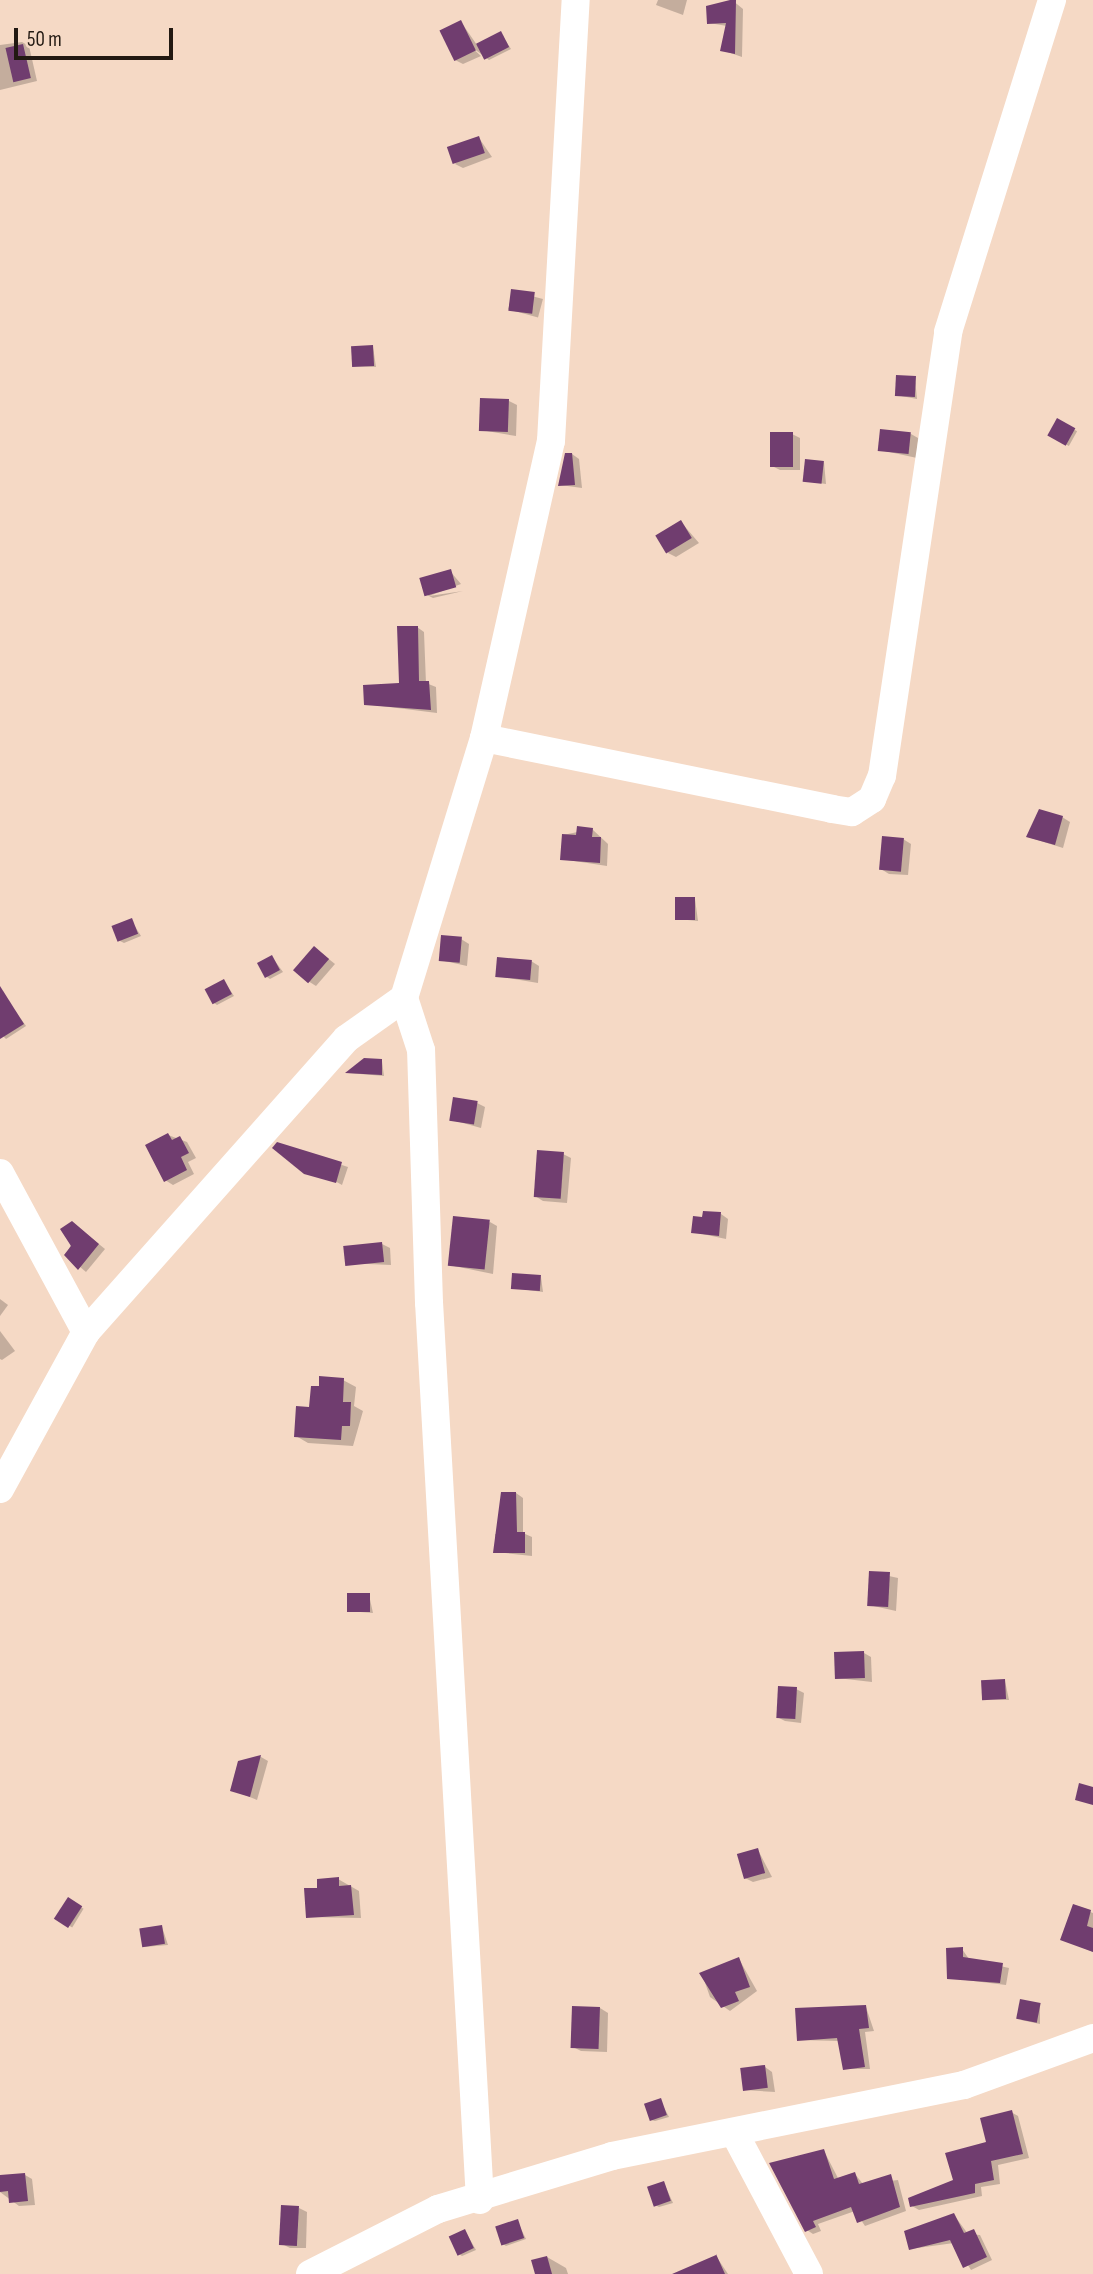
<!DOCTYPE html>
<html>
<head>
<meta charset="utf-8">
<style>
  body { margin:0 }
  #map { position:relative; width:1093px; height:2274px; overflow:hidden; background:#f5d9c5; font-family:"Sofia Sans Condensed",sans-serif }
  div>[style] { position:absolute }
  [style*='--x'] { left:calc(var(--x)*1px); top:calc(var(--y)*1px); width:calc(var(--w)*1px); rotate:calc(var(--a)*1deg) }
  .shadow>* { inset:0; background:#0003; transform-origin:0 0 }
  .building>* { inset:0; background:#703d6f; transform-origin:0 0 }
  .minor>* { height:28px; margin:-14px; padding:0 14px; transform-origin:14px; border-radius:14px; background:#fff }
  span { translate:-50% -50%; white-space:nowrap; text-align:center; line-height:1.15; -webkit-text-stroke:7px #f5d9c5; paint-order:stroke }
  .scale { position:absolute; left:14px; top:28px; width:159px; height:32px; box-sizing:border-box; border:4px solid #221912; border-top:0; padding-left:9px; font-size:21px; line-height:24px; white-space:nowrap; color:#221912; -webkit-text-stroke:5px #f5d9c5; paint-order:stroke }
</style>
</head>
<body>
<div id="map">
  <div class="shadow">
    <div style="clip-path:polygon(658px 0,687px 0,683px 15px,656px 5px)"></div>
    <div style="clip-path:polygon(732px 0,743px 9px,742px 57px,722px 50px,727px 26px,709px 23px)"></div>
    <div style="clip-path:polygon(461px 22px,477px 45px,501px 33px,511px 49px,489px 60px,469px 45px,481px 56px,463px 64px,455px 60px)"></div>
    <div style="clip-path:polygon(22px 42px,29px 46px,37px 81px,0 90px,0 45px)"></div>
    <div style="clip-path:polygon(479px 138px,492px 157px,463px 168px,455px 164px)"></div>
    <div style="left:513px;top:291px;width:31px;height:19px;rotate:15deg"></div>
    <div style="clip-path:polygon(373px 347px,376px 367px,353px 366px)"></div>
    <div style="clip-path:polygon(915px 378px,917px 399px,896px 395px)"></div>
    <div style="clip-path:polygon(509px 401px,517px 405px,516px 436px,481px 430px)"></div>
    <div style="left:1057px;top:420px;width:23px;height:17px;rotate:29deg"></div>
    <div style="clip-path:polygon(792px 434px,800px 438px,800px 470px,780px 470px,772px 466px)"></div>
    <div style="clip-path:polygon(911px 434px,918px 438px,917px 458px,880px 450px)"></div>
    <div style="clip-path:polygon(572px 454px,579px 459px,582px 488px,560px 485px)"></div>
    <div style="clip-path:polygon(824px 462px,826px 484px,806px 481px)"></div>
    <div style="clip-path:polygon(681px 522px,699px 543px,676px 557px,668px 553px)"></div>
    <div style="clip-path:polygon(450px 571px,461px 584px,429px 596px,463px 591px,433px 598px,425px 594px)"></div>
    <div style="clip-path:polygon(417px 627px,424px 632px,426px 683px,436px 687px,437px 713px,365px 704px,400px 685px)"></div>
    <div style="clip-path:polygon(1062px 817px,1070px 822px,1063px 848px,1028px 837px)"></div>
    <div style="clip-path:polygon(592px 829px,608px 844px,607px 866px,561px 859px,563px 835px)"></div>
    <div style="clip-path:polygon(903px 839px,911px 844px,908px 875px,889px 874px,881px 869px)"></div>
    <div style="clip-path:polygon(695px 899px,698px 921px,677px 919px)"></div>
    <div style="clip-path:polygon(131px 920px,141px 936px,124px 943px,120px 941px)"></div>
    <div style="clip-path:polygon(461px 939px,469px 944px,467px 966px,440px 960px)"></div>
    <div style="clip-path:polygon(315px 948px,335px 964px,316px 986px,308px 981px)"></div>
    <div style="clip-path:polygon(272px 957px,283px 972px,270px 979px,267px 977px)"></div>
    <div style="clip-path:polygon(531px 961px,539px 966px,538px 983px,497px 976px)"></div>
    <div style="clip-path:polygon(224px 981px,234px 996px,217px 1005px,214px 1003px)"></div>
    <div style="clip-path:polygon(6px 998px,26px 1026px,6px 1039px,0 1033px,0 1002px)"></div>
    <div style="clip-path:polygon(382px 1061px,384px 1076px,348px 1073px)"></div>
    <div style="clip-path:polygon(477px 1103px,485px 1107px,481px 1128px,452px 1120px)"></div>
    <div style="clip-path:polygon(168px 1135px,187px 1142px,196px 1158px,188px 1162px,194px 1174px,173px 1185px,165px 1180px)"></div>
    <div style="clip-path:polygon(278px 1144px,348px 1167px,342px 1185px,274px 1147px)"></div>
    <div style="clip-path:polygon(563px 1154px,571px 1158px,567px 1203px,543px 1201px,535px 1196px)"></div>
    <div style="clip-path:polygon(721px 1214px,728px 1219px,726px 1239px,693px 1232px,695px 1218px)"></div>
    <div style="clip-path:polygon(490px 1222px,497px 1226px,493px 1274px,449px 1265px)"></div>
    <div style="clip-path:polygon(79px 1228px,105px 1249px,86px 1272px,66px 1255px)"></div>
    <div style="clip-path:polygon(382px 1244px,390px 1248px,391px 1265px,345px 1263px)"></div>
    <div style="clip-path:polygon(541px 1277px,543px 1292px,513px 1288px)"></div>
    <div style="clip-path:polygon(0 1299px,8px 1305px,0 1316px)"></div>
    <div style="clip-path:polygon(0 1331px,15px 1351px,2px 1360px,0 1359px)"></div>
    <div style="clip-path:polygon(343px 1380px,356px 1387px,354px 1406px,363px 1411px,353px 1446px,308px 1443px,296px 1436px,321px 1388px)"></div>
    <div style="clip-path:polygon(516px 1493px,523px 1498px,523px 1533px,532px 1537px,532px 1556px,495px 1552px,495px 1534px,503px 1534px)"></div>
    <div style="clip-path:polygon(871px 1572px,898px 1578px,896px 1611px,869px 1605px)"></div>
    <div style="clip-path:polygon(369px 1595px,373px 1613px,348px 1611px)"></div>
    <div style="clip-path:polygon(864px 1653px,871px 1657px,872px 1682px,837px 1678px)"></div>
    <div style="clip-path:polygon(1005px 1681px,1009px 1700px,983px 1699px)"></div>
    <div style="clip-path:polygon(796px 1689px,804px 1693px,801px 1723px,785px 1721px,777px 1717px)"></div>
    <div style="clip-path:polygon(261px 1757px,268px 1761px,257px 1800px,232px 1790px,239px 1762px)"></div>
    <div style="clip-path:polygon(758px 1850px,772px 1877px,753px 1882px,745px 1878px)"></div>
    <div style="clip-path:polygon(338px 1879px,359px 1891px,361px 1918px,307px 1917px,319px 1889px)"></div>
    <div style="left:69px;top:1900px;width:17px;height:22px;rotate:31deg"></div>
    <div style="clip-path:polygon(1074px 1906px,1093px 1913px,1093px 1952px,1062px 1939px)"></div>
    <div style="clip-path:polygon(162px 1927px,168px 1945px,144px 1947px)"></div>
    <div style="clip-path:polygon(962px 1949px,969px 1959px,1009px 1968px,1006px 1985px,949px 1978px)"></div>
    <div style="clip-path:polygon(739px 1959px,757px 1991px,730px 2011px,710px 1997px,702px 1974px)"></div>
    <div style="clip-path:polygon(1040px 2005px,1040px 2024px,1021px 2020px)"></div>
    <div style="clip-path:polygon(866px 2007px,874px 2031px,865px 2032px,870px 2069px,845px 2069px,840px 2041px,799px 2040px)"></div>
    <div style="clip-path:polygon(600px 2008px,608px 2013px,607px 2052px,581px 2051px,573px 2047px)"></div>
    <div style="clip-path:polygon(765px 2067px,772px 2072px,775px 2092px,745px 2090px)"></div>
    <div style="clip-path:polygon(660px 2100px,669px 2117px,655px 2121px,651px 2120px)"></div>
    <div style="clip-path:polygon(1011px 2112px,1018px 2116px,1029px 2158px,998px 2165px,1000px 2184px,981px 2187px,982px 2196px,919px 2210px,912px 2206px,955px 2181px)"></div>
    <div style="clip-path:polygon(824px 2151px,839px 2180px,855px 2174px,863px 2184px,898px 2180px,906px 2211px,865px 2226px,855px 2211px,818px 2224px,821px 2231px,813px 2234px,807px 2230px)"></div>
    <div style="clip-path:polygon(25px 2175px,32px 2179px,35px 2205px,19px 2206px,0 2192px,0 2177px)"></div>
    <div style="clip-path:polygon(664px 2183px,673px 2203px,659px 2207px,655px 2205px)"></div>
    <div style="clip-path:polygon(299px 2208px,307px 2212px,306px 2248px,290px 2248px,282px 2244px)"></div>
    <div style="clip-path:polygon(954px 2215px,968px 2234px,980px 2235px,992px 2260px,971px 2270px,954px 2243px,910px 2249px)"></div>
    <div style="clip-path:polygon(517px 2221px,526px 2239px,506px 2246px,503px 2244px)"></div>
    <div style="clip-path:polygon(465px 2231px,476px 2250px,462px 2256px,459px 2254px)"></div>
    <div style="clip-path:polygon(716px 2256px,728px 2274px,701px 2274px)"></div>
    <div style="clip-path:polygon(547px 2257px,566px 2268px,568px 2274px,537px 2274px)"></div>
  </div>
  <div class="building">
    <div style="clip-path:polygon(730px 0,736px 0,735px 54px,720px 51px,726px 23px,707px 24px,706px 6px)"></div>
    <div style="left:461px;top:20px;width:34px;height:24px;rotate:64deg"></div>
    <div style="left:501px;top:31px;width:18px;height:28px;rotate:63deg"></div>
    <div style="left:23px;top:44px;width:35px;height:18px;rotate:77deg"></div>
    <div style="left:479px;top:136px;width:18px;height:34px;rotate:71deg"></div>
    <div style="left:511px;top:289px;width:24px;height:22px;rotate:7deg"></div>
    <div style="left:373px;top:345px;width:21px;height:22px;rotate:87deg"></div>
    <div style="left:896px;top:375px;width:20px;height:21px;rotate:3deg"></div>
    <div style="left:480px;top:398px;width:29px;height:33px;rotate:2deg"></div>
    <div style="left:1057px;top:418px;width:21px;height:20px;rotate:29deg"></div>
    <div style="left:880px;top:429px;width:31px;height:22px;rotate:6deg"></div>
    <div style="left:770px;top:432px;width:23px;height:35px"></div>
    <div style="clip-path:polygon(565px 453px,572px 453px,575px 485px,558px 486px)"></div>
    <div style="left:805px;top:459px;width:19px;height:23px;rotate:6deg"></div>
    <div style="left:681px;top:520px;width:21px;height:30px;rotate:59deg"></div>
    <div style="left:451px;top:569px;width:19px;height:33px;rotate:74deg"></div>
    <div style="clip-path:polygon(397px 626px,418px 626px,419px 681px,429px 681px,431px 710px,364px 705px,363px 685px,399px 683px)"></div>
    <div style="clip-path:polygon(1039px 809px,1063px 816px,1055px 845px,1026px 837px)"></div>
    <div style="clip-path:polygon(577px 826px,593px 828px,592px 837px,601px 837px,600px 863px,560px 860px,562px 834px,576px 835px)"></div>
    <div style="left:882px;top:836px;width:22px;height:34px;rotate:5deg"></div>
    <div style="left:675px;top:897px;width:20px;height:23px"></div>
    <div style="left:132px;top:918px;width:17px;height:22px;rotate:69deg"></div>
    <div style="left:441px;top:935px;width:21px;height:26px;rotate:5deg"></div>
    <div style="left:314px;top:946px;width:20px;height:32px;rotate:41deg"></div>
    <div style="left:272px;top:955px;width:17px;height:17px;rotate:62deg"></div>
    <div style="left:497px;top:957px;width:35px;height:20px;rotate:5deg"></div>
    <div style="left:224px;top:979px;width:17px;height:22px;rotate:62deg"></div>
    <div style="clip-path:polygon(0 986px,24px 1024px,0 1039px)"></div>
    <div style="clip-path:polygon(364px 1058px,382px 1059px,382px 1075px,345px 1073px)"></div>
    <div style="left:453px;top:1097px;width:25px;height:24px;rotate:9deg"></div>
    <div style="clip-path:polygon(168px 1133px,172px 1140px,180px 1136px,189px 1153px,181px 1157px,187px 1170px,164px 1182px,145px 1145px)"></div>
    <div style="clip-path:polygon(277px 1142px,342px 1162px,336px 1183px,304px 1174px,272px 1148px)"></div>
    <div style="left:537px;top:1150px;width:27px;height:47px;rotate:4deg"></div>
    <div style="clip-path:polygon(703px 1211px,721px 1212px,719px 1236px,691px 1233px,693px 1216px,702px 1217px)"></div>
    <div style="left:453px;top:1216px;width:37px;height:50px;rotate:6deg"></div>
    <div style="clip-path:polygon(72px 1221px,99px 1244px,78px 1270px,64px 1255px,71px 1246px,60px 1229px)"></div>
    <div style="left:382px;top:1242px;width:20px;height:39px;rotate:84deg"></div>
    <div style="left:512px;top:1273px;width:29px;height:16px;rotate:4deg"></div>
    <div style="clip-path:polygon(319px 1376px,344px 1378px,343px 1402px,351px 1402px,350px 1426px,342px 1426px,341px 1440px,294px 1437px,296px 1406px,309px 1407px,311px 1386px,319px 1386px)"></div>
    <div style="clip-path:polygon(501px 1492px,516px 1492px,517px 1532px,525px 1532px,525px 1553px,493px 1553px)"></div>
    <div style="left:869px;top:1571px;width:21px;height:35px;rotate:3deg"></div>
    <div style="left:347px;top:1593px;width:23px;height:19px"></div>
    <div style="left:864px;top:1651px;width:27px;height:30px;rotate:88deg"></div>
    <div style="left:1005px;top:1679px;width:20px;height:24px;rotate:87deg"></div>
    <div style="left:778px;top:1686px;width:19px;height:32px;rotate:3deg"></div>
    <div style="clip-path:polygon(261px 1755px,250px 1797px,230px 1791px,238px 1761px)"></div>
    <div style="clip-path:polygon(1079px 1783px,1093px 1787px,1093px 1805px,1075px 1800px)"></div>
    <div style="left:758px;top:1848px;width:26px;height:22px;rotate:74deg"></div>
    <div style="clip-path:polygon(339px 1877px,339px 1886px,351px 1885px,354px 1915px,306px 1918px,304px 1888px,317px 1888px,317px 1879px)"></div>
    <div style="left:68px;top:1897px;width:17px;height:26px;rotate:33deg"></div>
    <div style="clip-path:polygon(1073px 1904px,1091px 1910px,1087px 1926px,1093px 1928px,1093px 1952px,1060px 1940px)"></div>
    <div style="left:162px;top:1925px;width:19px;height:23px;rotate:81deg"></div>
    <div style="clip-path:polygon(963px 1947px,963px 1957px,1003px 1963px,1000px 1983px,947px 1979px,946px 1948px)"></div>
    <div style="clip-path:polygon(739px 1957px,750px 1987px,735px 1992px,739px 2001px,721px 2008px,699px 1973px)"></div>
    <div style="left:1020px;top:1999px;width:21px;height:20px;rotate:11deg"></div>
    <div style="clip-path:polygon(866px 2005px,869px 2028px,859px 2029px,865px 2067px,843px 2070px,837px 2038px,797px 2041px,795px 2008px)"></div>
    <div style="left:572px;top:2006px;width:28px;height:42px;rotate:2deg"></div>
    <div style="left:765px;top:2065px;width:23px;height:25px;rotate:83deg"></div>
    <div style="left:661px;top:2098px;width:18px;height:18px;rotate:71deg"></div>
    <div style="clip-path:polygon(1012px 2110px,1023px 2154px,991px 2161px,994px 2180px,975px 2184px,975px 2193px,910px 2207px,908px 2198px,953px 2180px,945px 2153px,986px 2142px,980px 2118px)"></div>
    <div style="clip-path:polygon(824px 2149px,834px 2179px,855px 2172px,859px 2184px,891px 2174px,900px 2207px,857px 2223px,851px 2207px,813px 2221px,816px 2227px,805px 2232px,769px 2163px)"></div>
    <div style="clip-path:polygon(25px 2173px,28px 2201px,9px 2203px,8px 2191px,0 2192px,0 2175px)"></div>
    <div style="left:664px;top:2181px;width:21px;height:18px;rotate:71deg"></div>
    <div style="left:281px;top:2205px;width:18px;height:40px;rotate:3deg"></div>
    <div style="clip-path:polygon(954px 2213px,964px 2233px,974px 2229px,987px 2257px,963px 2268px,950px 2240px,909px 2250px,904px 2231px)"></div>
    <div style="left:518px;top:2219px;width:20px;height:24px;rotate:72deg"></div>
    <div style="left:465px;top:2229px;width:21px;height:18px;rotate:65deg"></div>
    <div style="clip-path:polygon(716px 2254px,725px 2274px,672px 2274px,716px 2255px)"></div>
    <div style="clip-path:polygon(547px 2256px,552px 2274px,535px 2274px,531px 2260px)"></div>
  </div>
  <div class="minor">
    <div style="--x:484;--y:738;--w:355;--a:11.5"></div>
    <div style="--x:832;--y:809;--w:20;--a:9"></div>
    <div style="--x:852;--y:812;--w:24;--a:-33"></div>
    <div style="--x:872;--y:799;--w:25;--a:-67"></div>
    <div style="--x:882;--y:776;--w:449;--a:-81.5"></div>
    <div style="--x:948;--y:332;--w:348;--a:-72.6"></div>
    <div style="--x:0;--y:1173;--w:181;--a:61.6"></div>
    <div style="--x:0;--y:1489;--w:179;--a:-61.3"></div>
    <div style="--x:86;--y:1332;--w:392;--a:-48.4"></div>
    <div style="--x:346;--y:1039;--w:71;--a:-35.3"></div>
    <div style="--x:736;--y:2136;--w:156;--a:62.1"></div>
    <div style="--x:480;--y:2200;--w:898;--a:-93.25"></div>
    <div style="--x:429;--y:1303;--w:253;--a:-91.8"></div>
    <div style="--x:421;--y:1050;--w:55;--a:-108.1"></div>
    <div style="--x:404;--y:998;--w:272;--a:-72.9"></div>
    <div style="--x:484;--y:738;--w:304;--a:-77.3"></div>
    <div style="--x:551;--y:441;--w:442;--a:-86.8"></div>
    <div style="--x:310;--y:2274;--w:144;--a:-26.9"></div>
    <div style="--x:438;--y:2209;--w:182;--a:-16.9"></div>
    <div style="--x:612;--y:2156;--w:359;--a:-11.4"></div>
    <div style="--x:964;--y:2085;--w:137;--a:-20"></div>
  </div>
  <div class="scale">50 m</div>
</div>
</body>
</html>
